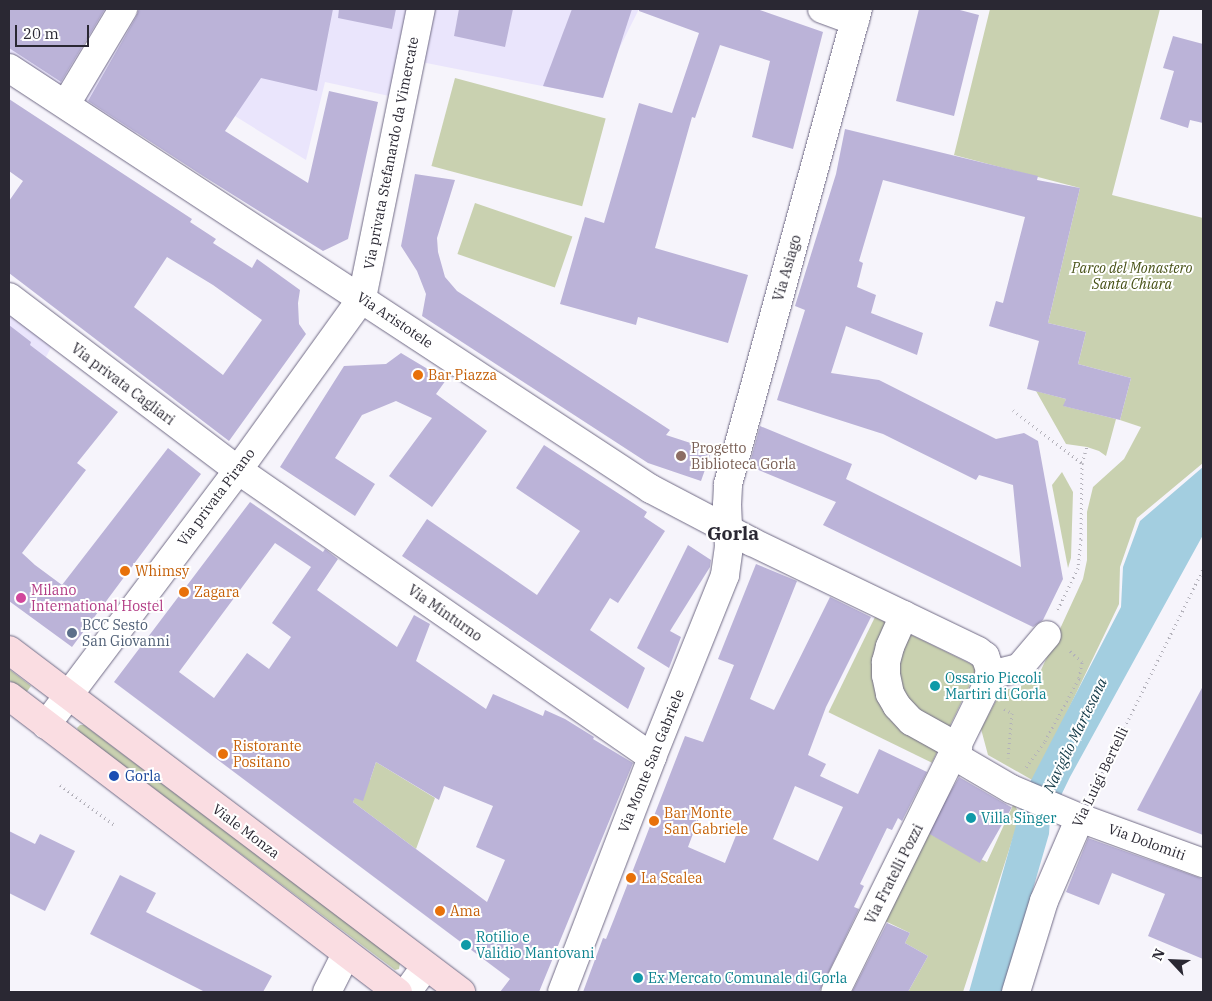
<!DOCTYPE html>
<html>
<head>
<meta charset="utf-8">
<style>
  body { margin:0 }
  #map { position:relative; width:1212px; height:1001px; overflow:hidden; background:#f6f4fb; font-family:"IBM Plex Serif",serif }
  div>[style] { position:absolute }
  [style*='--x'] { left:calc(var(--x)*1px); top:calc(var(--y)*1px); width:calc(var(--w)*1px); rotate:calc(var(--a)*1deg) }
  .built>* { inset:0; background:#eae5fc }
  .green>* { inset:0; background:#c9d1b0; transform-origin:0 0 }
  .water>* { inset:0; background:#a3cee0 }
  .building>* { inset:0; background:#bbb3d8; transform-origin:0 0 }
  .path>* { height:3px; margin-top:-1.5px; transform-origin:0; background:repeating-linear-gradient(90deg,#b3b1ba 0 1px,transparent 0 5px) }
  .roads { filter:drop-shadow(0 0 1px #706a85) drop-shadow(0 0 1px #706a85) }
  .minor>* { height:28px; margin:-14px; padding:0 14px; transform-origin:14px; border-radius:14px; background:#fff }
  .major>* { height:28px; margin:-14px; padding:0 14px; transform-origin:14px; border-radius:14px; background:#fadde2 }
  .dots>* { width:14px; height:14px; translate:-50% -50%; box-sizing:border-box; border:2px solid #fff; border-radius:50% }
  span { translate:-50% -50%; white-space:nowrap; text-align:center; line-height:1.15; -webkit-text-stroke:4px #fff; paint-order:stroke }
  .street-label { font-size:14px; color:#2a2833 }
  .park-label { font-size:14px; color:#465015; font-style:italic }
  .food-label { font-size:14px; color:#c56008 }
  .left { translate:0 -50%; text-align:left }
  .education-label { font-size:14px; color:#785e54 }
  .hotel-label { font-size:14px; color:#b23c85 }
  .service-label { font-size:14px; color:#4e5e75 }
  .culture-label { font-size:14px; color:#0d838f }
  .transit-label { font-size:14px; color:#164399 }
  .water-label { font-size:15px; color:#103745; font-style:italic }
  .district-label { font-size:19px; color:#2a2833; font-weight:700 }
  .frame { position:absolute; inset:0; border:10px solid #2a2833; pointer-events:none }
  .north { position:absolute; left:1147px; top:936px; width:50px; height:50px; -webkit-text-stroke:4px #fff; paint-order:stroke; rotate:295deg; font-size:14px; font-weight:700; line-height:20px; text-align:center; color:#2a2833 }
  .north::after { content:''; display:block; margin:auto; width:18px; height:22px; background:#2a2833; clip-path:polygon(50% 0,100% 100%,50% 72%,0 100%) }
  .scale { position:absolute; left:15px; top:25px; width:74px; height:22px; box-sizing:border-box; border:2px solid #2a2833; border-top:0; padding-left:6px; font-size:15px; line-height:18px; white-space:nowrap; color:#2a2833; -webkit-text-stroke:4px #fff; paint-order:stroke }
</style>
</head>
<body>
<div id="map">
  <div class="built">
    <div style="clip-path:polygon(9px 9px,639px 9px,617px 53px,603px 98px,411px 60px,403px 99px,325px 82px,306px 160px,170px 76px,129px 145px,9px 68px)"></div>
    <div style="clip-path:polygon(9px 297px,58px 334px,46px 357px,9px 408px)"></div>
  </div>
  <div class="green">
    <div style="clip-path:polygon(990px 9px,1160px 9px,1112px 195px,1203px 218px,1203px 463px,1137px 518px,1120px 567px,1119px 604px,1034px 781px,988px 755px,981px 729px,1001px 691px,1024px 685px,1041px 670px,1083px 579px,1087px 560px,1087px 512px,1093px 487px,1124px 459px,1141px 427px,1120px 420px,1131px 378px,1078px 364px,1086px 332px,1048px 323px,1080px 188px,954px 155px)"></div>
    <div style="left:455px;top:78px;width:156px;height:91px;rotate:15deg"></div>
    <div style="left:475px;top:203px;width:103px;height:54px;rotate:19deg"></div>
    <div style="clip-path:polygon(1036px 391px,1066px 399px,1064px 406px,1116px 419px,1106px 456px,1099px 451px,1087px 447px,1066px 444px)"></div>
    <div style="clip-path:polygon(1062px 472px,1073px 492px,1071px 558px,1068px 568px,1052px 485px)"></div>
    <div style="left:875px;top:617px;width:115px;height:106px;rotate:26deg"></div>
    <div style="clip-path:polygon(9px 669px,31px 686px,26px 693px,9px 680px)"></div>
    <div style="clip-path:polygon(80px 725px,84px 725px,400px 963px,399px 969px,395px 970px,79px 732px,77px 728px)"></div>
    <div style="clip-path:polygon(376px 762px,435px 798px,416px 849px,353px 802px,363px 776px,370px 780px)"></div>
    <div style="clip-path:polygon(1014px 803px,1020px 816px,963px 992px,908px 992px,928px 956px,905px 943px,910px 933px,885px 921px,928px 833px,987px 862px)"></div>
  </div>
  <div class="water">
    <div style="clip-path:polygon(1203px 467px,1203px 535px,1070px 777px,1050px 818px,1049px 834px,1003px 992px,969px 992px,1026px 790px,1121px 607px,1123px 567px,1140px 521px)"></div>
  </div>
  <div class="building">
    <div style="clip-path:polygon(9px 9px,105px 9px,61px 82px,9px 48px)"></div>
    <div style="clip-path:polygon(139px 9px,333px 9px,317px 91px,261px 78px,225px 131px,308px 183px,329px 91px,378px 102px,348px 239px,323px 251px,203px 176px,88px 101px,136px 17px)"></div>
    <div style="clip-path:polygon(339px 9px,396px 9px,392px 29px,338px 18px)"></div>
    <div style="clip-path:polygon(459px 9px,513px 9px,505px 47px,454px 36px)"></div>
    <div style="clip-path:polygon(572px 9px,632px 9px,603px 98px,543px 86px)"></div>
    <div style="clip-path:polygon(639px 9px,757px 9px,823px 32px,793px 149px,752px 137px,770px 61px,720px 45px,695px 118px,692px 117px,655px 248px,748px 275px,728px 343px,638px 317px,636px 325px,560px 304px,585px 217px,604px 223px,639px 103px,672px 113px,699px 33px,639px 11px)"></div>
    <div style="clip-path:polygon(919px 9px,956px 9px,979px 15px,954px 116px,896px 101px)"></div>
    <div style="clip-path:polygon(1173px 36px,1203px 44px,1203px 123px,1190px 120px,1188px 128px,1160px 119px,1174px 71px,1163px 68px)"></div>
    <div style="clip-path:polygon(evenodd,9px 99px,192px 219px,190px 222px,216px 239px,213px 243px,252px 268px,257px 259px,300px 290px,298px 303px,299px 324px,306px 334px,229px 441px,9px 273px,9px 201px,23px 181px,9px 171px,9px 99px,167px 257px,213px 285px,262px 320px,223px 375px,134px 307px,167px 257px)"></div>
    <div style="clip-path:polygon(845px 129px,1038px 176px,1037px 180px,1080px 188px,1048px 323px,1086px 332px,1078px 364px,1131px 378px,1120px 420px,1063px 406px,1066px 399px,1027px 389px,1039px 341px,989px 326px,996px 301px,1003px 303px,1025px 217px,883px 180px,859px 261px,863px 263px,857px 287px,876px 295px,871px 313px,923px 333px,917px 355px,846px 326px,831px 373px,879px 380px,996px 439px,1024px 433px,1038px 441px,1063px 579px,1043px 620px,1033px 627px,823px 525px,836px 502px,749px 466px,760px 426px,852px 464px,846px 479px,1021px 567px,1013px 485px,979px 475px,976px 480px,883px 434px,777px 400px,805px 310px,795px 306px,836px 174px)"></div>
    <div style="clip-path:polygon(415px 174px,455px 180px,437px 238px,438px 252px,445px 277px,457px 291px,670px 430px,666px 435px,712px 450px,701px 481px,648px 463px,422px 316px,426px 294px,417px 271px,401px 246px)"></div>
    <div style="clip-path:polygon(9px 325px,31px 342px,30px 345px,118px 412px,77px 463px,86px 470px,22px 553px,35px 565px,62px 585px,168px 448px,201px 474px,72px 647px,9px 601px)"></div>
    <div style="clip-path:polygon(401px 353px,446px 380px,436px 394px,487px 431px,432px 507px,389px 476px,432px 418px,396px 401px,362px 415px,335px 458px,375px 484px,355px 516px,280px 467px,344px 366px,386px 364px)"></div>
    <div style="clip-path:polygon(544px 445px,647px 512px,644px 517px,665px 531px,618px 603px,610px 598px,590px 630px,645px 668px,628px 709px,402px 556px,427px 519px,537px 595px,580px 531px,516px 488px)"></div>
    <div style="clip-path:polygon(evenodd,250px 502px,323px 552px,325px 549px,338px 559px,317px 590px,397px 647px,414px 615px,430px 624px,416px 661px,486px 709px,493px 694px,543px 716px,545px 710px,565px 719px,594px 737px,593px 739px,633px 763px,539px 992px,500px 992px,510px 979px,114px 682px,250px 502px,275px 543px,311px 567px,272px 623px,291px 637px,269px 669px,247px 653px,214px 698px,179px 672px,275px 543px,250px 502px,376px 762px,439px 800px,444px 786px,493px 806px,476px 847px,505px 860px,487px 902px,353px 802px,355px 798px,363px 801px,376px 762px)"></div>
    <div style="clip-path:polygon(688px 545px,711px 560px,710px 567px,670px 631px,681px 637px,669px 668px,637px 648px)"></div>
    <div style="clip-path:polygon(evenodd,756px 564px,797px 581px,750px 699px,774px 710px,830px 597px,871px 617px,826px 707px,808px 755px,826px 764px,820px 776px,858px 794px,879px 749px,927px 772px,902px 821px,898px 818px,892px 830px,887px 828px,860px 884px,864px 886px,854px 907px,859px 909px,819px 992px,583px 992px,603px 938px,606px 939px,614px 919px,685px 736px,703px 742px,734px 665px,718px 659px,756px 564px,795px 786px,843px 807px,818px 861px,773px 839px,795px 786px,756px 564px,702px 810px,741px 823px,725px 863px,688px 847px,702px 810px)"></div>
    <div style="clip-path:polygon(1203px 686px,1203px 835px,1137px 810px)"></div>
    <div style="left:959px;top:777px;width:61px;height:64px;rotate:30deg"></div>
    <div style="clip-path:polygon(9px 831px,35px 844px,40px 834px,75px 851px,45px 911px,9px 893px)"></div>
    <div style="clip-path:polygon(1088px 838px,1203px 879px,1203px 959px,1148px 936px,1165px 894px,1112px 873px,1099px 905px,1066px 892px)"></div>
    <div style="clip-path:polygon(120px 875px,156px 893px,146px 912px,272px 976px,263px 992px,205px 992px,90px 934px)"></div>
    <div style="clip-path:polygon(887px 923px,910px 933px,905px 943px,928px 956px,908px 992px,852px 992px)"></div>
  </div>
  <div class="path">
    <div style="--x:1013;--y:410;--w:87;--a:37.5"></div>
    <div style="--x:1082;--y:463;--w:76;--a:90.8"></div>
    <div style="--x:1081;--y:539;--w:29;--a:96"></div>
    <div style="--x:1078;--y:568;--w:48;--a:116"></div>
    <div style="--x:1082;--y:463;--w:17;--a:-73"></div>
    <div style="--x:1004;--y:709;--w:9;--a:27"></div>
    <div style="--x:1012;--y:713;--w:45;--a:95.1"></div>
    <div style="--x:1026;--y:767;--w:32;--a:-54"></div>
    <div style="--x:1045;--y:741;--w:72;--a:-61.6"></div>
    <div style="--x:1079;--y:678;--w:16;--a:-79"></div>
    <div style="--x:1082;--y:662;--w:19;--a:-137"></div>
    <div style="--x:60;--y:785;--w:69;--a:36.2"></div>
    <div style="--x:1091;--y:795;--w:252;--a:-63.6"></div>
  </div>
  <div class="roads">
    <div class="minor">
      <div style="--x:822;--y:9;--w:35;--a:20"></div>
      <div style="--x:9;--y:68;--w:768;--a:33.26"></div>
      <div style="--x:651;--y:489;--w:114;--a:27.7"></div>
      <div style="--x:752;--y:542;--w:251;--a:25.7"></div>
      <div style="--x:978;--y:651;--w:9;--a:36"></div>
      <div style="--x:985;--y:656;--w:15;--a:70"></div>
      <div style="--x:990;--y:670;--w:17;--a:103"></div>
      <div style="--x:986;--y:687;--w:340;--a:116.3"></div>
      <div style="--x:66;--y:104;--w:111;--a:-59"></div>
      <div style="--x:9;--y:297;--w:287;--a:37.1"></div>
      <div style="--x:238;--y:470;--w:504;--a:34.73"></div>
      <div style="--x:904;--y:615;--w:35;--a:114"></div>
      <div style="--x:890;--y:647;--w:16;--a:105"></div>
      <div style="--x:886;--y:662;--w:13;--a:90"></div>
      <div style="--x:886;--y:675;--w:19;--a:78"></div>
      <div style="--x:890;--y:694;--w:14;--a:60"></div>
      <div style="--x:897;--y:706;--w:21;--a:47"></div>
      <div style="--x:911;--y:721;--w:54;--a:29"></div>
      <div style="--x:990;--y:675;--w:30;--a:-14"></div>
      <div style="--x:1019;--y:668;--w:43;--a:-49.7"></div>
      <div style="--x:46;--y:725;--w:319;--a:-53"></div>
      <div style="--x:238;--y:470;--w:212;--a:-54.2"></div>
      <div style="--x:362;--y:298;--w:295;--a:-78.5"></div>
      <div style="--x:953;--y:755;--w:67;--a:30.4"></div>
      <div style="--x:1011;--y:789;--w:75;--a:22.8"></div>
      <div style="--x:1080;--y:818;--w:131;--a:20.1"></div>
      <div style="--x:327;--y:992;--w:42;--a:-63.4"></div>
      <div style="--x:407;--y:992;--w:32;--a:-54"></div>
      <div style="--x:562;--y:992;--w:252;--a:-69"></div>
      <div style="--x:652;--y:757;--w:196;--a:-68.1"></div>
      <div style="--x:725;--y:575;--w:28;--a:-82"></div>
      <div style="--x:729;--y:547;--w:42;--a:-92.7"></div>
      <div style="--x:727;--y:505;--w:21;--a:-87"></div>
      <div style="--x:728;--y:484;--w:492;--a:-74.7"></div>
      <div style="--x:1016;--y:992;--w:95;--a:-72.9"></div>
      <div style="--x:1044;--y:901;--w:90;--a:-66.6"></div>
    </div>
    <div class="major">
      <div style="--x:9;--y:650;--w:567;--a:37.11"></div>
      <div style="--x:9;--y:696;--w:489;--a:37.3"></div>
    </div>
  </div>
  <div class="dots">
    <div style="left:418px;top:375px;background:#e8710a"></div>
    <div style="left:681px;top:456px;background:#8d6e63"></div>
    <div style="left:125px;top:571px;background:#e8710a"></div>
    <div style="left:184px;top:592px;background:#e8710a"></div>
    <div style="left:21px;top:598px;background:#d1479c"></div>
    <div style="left:72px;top:633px;background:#5c6f8a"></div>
    <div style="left:935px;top:686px;background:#0f9aa8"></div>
    <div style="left:223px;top:754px;background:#e8710a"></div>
    <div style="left:114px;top:776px;background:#1a4fb4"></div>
    <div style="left:971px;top:818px;background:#0f9aa8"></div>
    <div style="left:654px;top:821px;background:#e8710a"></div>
    <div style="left:631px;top:878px;background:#e8710a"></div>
    <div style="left:440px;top:911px;background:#e8710a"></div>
    <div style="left:466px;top:945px;background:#0f9aa8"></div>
    <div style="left:638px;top:978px;background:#0f9aa8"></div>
  </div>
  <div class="street-label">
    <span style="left:391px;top:153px;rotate:-79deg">Via privata Stefanardo da Vimercate</span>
    <span style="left:787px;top:268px;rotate:-74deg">Via Asiago</span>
    <span style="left:395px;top:320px;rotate:34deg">Via Aristotele</span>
    <span style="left:123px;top:384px;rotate:37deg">Via privata Cagliari</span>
    <span style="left:216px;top:497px;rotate:-53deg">Via privata Pirano</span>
    <span style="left:445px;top:613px;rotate:35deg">Via Minturno</span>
    <span style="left:651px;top:761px;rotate:-68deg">Via Monte San Gabriele</span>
    <span style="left:1100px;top:777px;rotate:-64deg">Via Luigi Bertelli</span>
    <span style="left:246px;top:831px;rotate:37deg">Viale Monza</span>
    <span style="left:1147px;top:842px;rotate:20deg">Via Dolomiti</span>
    <span style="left:894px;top:874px;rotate:-63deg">Via Fratelli Pozzi</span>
  </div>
  <div class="park-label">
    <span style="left:1132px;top:276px">Parco del Monastero<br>Santa Chiara</span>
  </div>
  <div class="food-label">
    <span class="left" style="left:428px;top:375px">Bar Piazza</span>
    <span class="left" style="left:135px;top:571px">Whimsy</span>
    <span class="left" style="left:194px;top:592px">Zagara</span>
    <span class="left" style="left:233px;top:754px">Ristorante<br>Positano</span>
    <span class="left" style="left:664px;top:821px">Bar Monte<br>San Gabriele</span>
    <span class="left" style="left:641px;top:878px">La Scalea</span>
    <span class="left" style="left:450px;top:911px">Ama</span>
  </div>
  <div class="education-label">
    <span class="left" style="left:691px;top:456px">Progetto<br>Biblioteca Gorla</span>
  </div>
  <div class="hotel-label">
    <span class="left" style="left:31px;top:598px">Milano<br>International Hostel</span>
  </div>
  <div class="service-label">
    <span class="left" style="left:82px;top:633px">BCC Sesto<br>San Giovanni</span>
  </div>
  <div class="culture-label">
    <span class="left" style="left:945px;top:686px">Ossario Piccoli<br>Martiri di Gorla</span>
    <span class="left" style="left:981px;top:818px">Villa Singer</span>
    <span class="left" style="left:476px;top:945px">Rotilio e<br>Validio Mantovani</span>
    <span class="left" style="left:648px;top:978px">Ex Mercato Comunale di Gorla</span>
  </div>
  <div class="transit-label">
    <span class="left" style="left:125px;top:776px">Gorla</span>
  </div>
  <div class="water-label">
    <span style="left:1075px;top:735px;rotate:-64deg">Naviglio Martesana</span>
  </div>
  <div class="district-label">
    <span style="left:733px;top:534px">Gorla</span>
  </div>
  <div class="frame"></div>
  <div class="north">N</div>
  <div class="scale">20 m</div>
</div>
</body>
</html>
